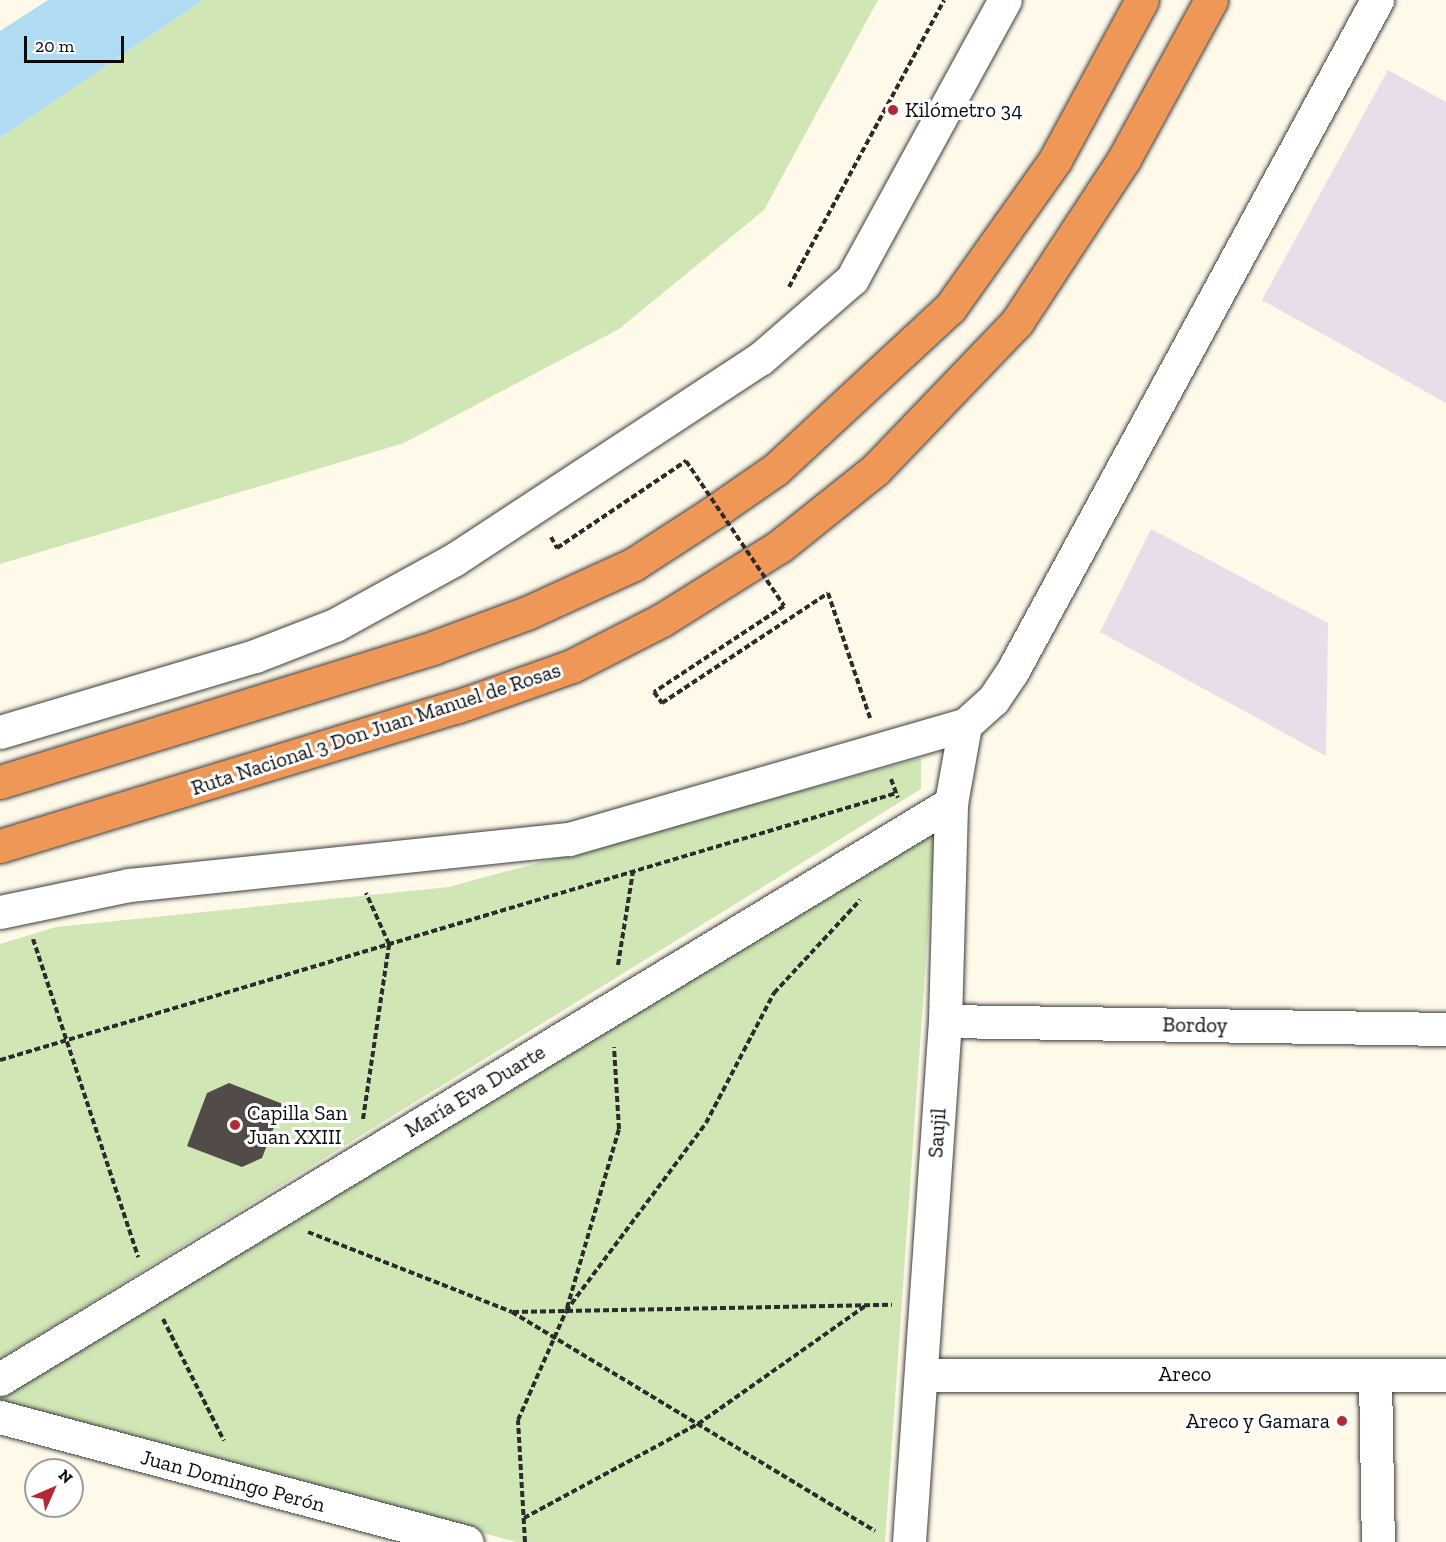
<!DOCTYPE html>
<html>
<head>
<meta charset="utf-8">
<style>
  body { margin:0 }
  #map { position:relative; width:1446px; height:1542px; overflow:hidden; background:#fef9e9; font-family:"Zilla Slab",serif }
  div>[style] { position:absolute }
  [style*='--x'] { left:calc(var(--x)*1px); top:calc(var(--y)*1px); width:calc(var(--w)*1px); rotate:calc(var(--a)*1deg) }
  .industrial>* { inset:0; background:#e8deea }
  .green>* { inset:0; background:#d0e6b5 }
  .water>* { inset:0; background:#b0dcf3 }
  .building>* { inset:0; background:#534b47 }
  .path>* { height:4px; margin-top:-2px; transform-origin:0; background:repeating-linear-gradient(90deg,#2c2c2c 0 6px,transparent 0 9px) }
  .roads { filter:drop-shadow(0 0 2px #3d3d3d) drop-shadow(0 0 2px #3d3d3d) }
  .minor>* { height:33px; margin:-16.5px; padding:0 16.5px; transform-origin:16.5px; border-radius:16.5px; background:#fff }
  .highway>* { height:33px; margin:-16.5px; padding:0 16.5px; transform-origin:16.5px; border-radius:16.5px; background:#ef9756 }
  .path-bridge>* { height:4px; margin-top:-2px; transform-origin:0; background:repeating-linear-gradient(90deg,#2c2c2c 0 6px,transparent 0 9px) }
  .dots>* { width:16px; height:16px; translate:-50% -50%; box-sizing:border-box; border:3px solid #fff; border-radius:50% }
  span { translate:-50% -50%; white-space:nowrap; text-align:center; line-height:1.15; -webkit-text-stroke:6px #fff; paint-order:stroke }
  .poi-label { font-size:21px; color:#0a0a0a }
  .left { translate:0 -50%; text-align:left }
  .right { translate:-100% -50%; text-align:right }
  .street-label { font-size:21px; color:#0a0a0a }
  .north { position:absolute; left:24px; top:1458px; width:60px; height:60px; box-sizing:border-box; background:#fff; border:2px solid #9d9d9d; border-radius:50%; rotate:45deg; font-size:16px; font-weight:700; line-height:24px; text-align:center; color:#0a0a0a }
  .north::after { content:''; display:block; margin:auto; width:21px; height:27px; background:#b42934; clip-path:polygon(50% 0,100% 100%,50% 72%,0 100%) }
  .scale { position:absolute; left:24px; top:36px; width:100px; height:27px; box-sizing:border-box; border:3px solid #0a0a0a; border-top:0; padding-left:8px; font-size:18px; line-height:21px; white-space:nowrap; color:#0a0a0a; -webkit-text-stroke:4px #fff; paint-order:stroke }
</style>
</head>
<body>
<div id="map">
  <div class="industrial">
    <div style="clip-path:polygon(1388px 70px,1446px 102px,1446px 403px,1262px 300px)"></div>
    <div style="clip-path:polygon(1151px 529px,1328px 623px,1326px 756px,1100px 632px)"></div>
  </div>
  <div class="green">
    <div style="clip-path:polygon(203px 0,878px 0,764px 210px,619px 329px,404px 443px,0 564px,0 138px)"></div>
    <div style="clip-path:polygon(921px 758px,921px 789px,0 1359px,0 944px,56px 927px,449px 887px)"></div>
    <div style="clip-path:polygon(935px 831px,885px 1542px,517px 1542px,0 1404px,0 1396px)"></div>
  </div>
  <div class="water">
    <div style="clip-path:polygon(48px 0,203px 0,0 138px,0 31px)"></div>
  </div>
  <div class="building">
    <div style="clip-path:polygon(229px 1083px,283px 1104px,262px 1158px,242px 1167px,187px 1146px,207px 1093px)"></div>
  </div>
  <div class="path">
    <div style="--x:789;--y:287;--w:326;--a:-61.6"></div>
    <div style="--x:551;--y:537;--w:13;--a:61"></div>
    <div style="--x:654;--y:692;--w:14;--a:54"></div>
    <div style="--x:662;--y:703;--w:199;--a:-33.5"></div>
    <div style="--x:828;--y:593;--w:132;--a:71.4"></div>
    <div style="--x:891;--y:779;--w:20;--a:70"></div>
    <div style="--x:33;--y:939;--w:335;--a:71.7"></div>
    <div style="--x:618;--y:965;--w:95;--a:-80.9"></div>
    <div style="--x:0;--y:1060;--w:936;--a:-16.58"></div>
    <div style="--x:363;--y:1119;--w:177;--a:-81.5"></div>
    <div style="--x:389;--y:944;--w:56;--a:-114.3"></div>
    <div style="--x:308;--y:1232;--w:219;--a:21.4"></div>
    <div style="--x:512;--y:1312;--w:424;--a:31.1"></div>
    <div style="--x:567;--y:1308;--w:186;--a:-73.8"></div>
    <div style="--x:619;--y:1129;--w:82;--a:-93.5"></div>
    <div style="--x:513;--y:1312;--w:379;--a:-1.1"></div>
    <div style="--x:163;--y:1319;--w:136;--a:63.4"></div>
    <div style="--x:524;--y:1518;--w:198;--a:-28.4"></div>
    <div style="--x:698;--y:1424;--w:207;--a:-35.2"></div>
    <div style="--x:525;--y:1542;--w:122;--a:-93.3"></div>
    <div style="--x:518;--y:1420;--w:119;--a:-66.2"></div>
    <div style="--x:566;--y:1311;--w:234;--a:-53.3"></div>
    <div style="--x:706;--y:1123;--w:147;--a:-62.4"></div>
    <div style="--x:774;--y:993;--w:127;--a:-47.2"></div>
  </div>
  <div class="roads">
    <div class="minor">
      <div style="--x:0;--y:732;--w:266;--a:-16.6"></div>
      <div style="--x:255;--y:656;--w:86;--a:-21.2"></div>
      <div style="--x:335;--y:625;--w:137;--a:-28.8"></div>
      <div style="--x:455;--y:559;--w:365;--a:-33.3"></div>
      <div style="--x:760;--y:359;--w:122;--a:-41"></div>
      <div style="--x:852;--y:279;--w:318;--a:-61.3"></div>
      <div style="--x:0;--y:912;--w:132;--a:-11.8"></div>
      <div style="--x:129;--y:885;--w:442;--a:-6"></div>
      <div style="--x:569;--y:839;--w:412;--a:-16.1"></div>
      <div style="--x:965;--y:725;--w:38;--a:-42"></div>
      <div style="--x:993;--y:700;--w:34;--a:-56"></div>
      <div style="--x:1012;--y:672;--w:765;--a:-61.49"></div>
      <div style="--x:945;--y:1021;--w:501;--a:0.91"></div>
      <div style="--x:924;--y:1375;--w:522;--a:0"></div>
      <div style="--x:1375;--y:1376;--w:166;--a:89"></div>
      <div style="--x:0;--y:1379;--w:1112;--a:-31.2"></div>
      <div style="--x:0;--y:1417;--w:483;--a:15"></div>
      <div style="--x:909;--y:1542;--w:522;--a:-86.05"></div>
      <div style="--x:945;--y:1021;--w:218;--a:-88.4"></div>
      <div style="--x:951;--y:803;--w:79;--a:-79.8"></div>
    </div>
    <div class="highway">
      <div style="--x:0;--y:782;--w:455;--a:-17.2"></div>
      <div style="--x:435;--y:647;--w:98;--a:-20.3"></div>
      <div style="--x:527;--y:613;--w:118;--a:-24.6"></div>
      <div style="--x:634;--y:564;--w:95;--a:-33"></div>
      <div style="--x:714;--y:512;--w:75;--a:-34.7"></div>
      <div style="--x:776;--y:469;--w:237;--a:-42.8"></div>
      <div style="--x:950;--y:308;--w:181;--a:-54.6"></div>
      <div style="--x:1055;--y:160;--w:182;--a:-61.5"></div>
      <div style="--x:0;--y:846;--w:477;--a:-17"></div>
      <div style="--x:456;--y:707;--w:123;--a:-19.5"></div>
      <div style="--x:572;--y:666;--w:101;--a:-27.1"></div>
      <div style="--x:662;--y:620;--w:139;--a:-32.1"></div>
      <div style="--x:780;--y:546;--w:123;--a:-38.7"></div>
      <div style="--x:876;--y:469;--w:204;--a:-46.2"></div>
      <div style="--x:1017;--y:322;--w:195;--a:-56.7"></div>
      <div style="--x:1124;--y:159;--w:181;--a:-61.3"></div>
    </div>
  </div>
  <div class="path-bridge">
    <div style="--x:557;--y:548;--w:156;--a:-34"></div>
    <div style="--x:686;--y:461;--w:175;--a:55.9"></div>
    <div style="--x:784;--y:606;--w:156;--a:146.5"></div>
  </div>
  <div class="dots">
    <div style="left:893px;top:110px;background:#b42934"></div>
    <div style="left:235px;top:1125px;background:#b42934"></div>
    <div style="left:1342px;top:1421px;background:#b42934"></div>
  </div>
  <div class="poi-label">
    <span class="left" style="left:905px;top:110px">Kilómetro 34</span>
    <span class="left" style="left:247px;top:1125px">Capilla San<br>Juan XXIII</span>
    <span class="right" style="left:1330px;top:1421px">Areco y Gamara</span>
  </div>
  <div class="street-label">
    <span style="left:376px;top:729px;rotate:-18deg">Ruta Nacional 3 Don Juan Manuel de Rosas</span>
    <span style="left:1195px;top:1025px;rotate:1deg">Bordoy</span>
    <span style="left:475px;top:1091px;rotate:-31deg">María Eva Duarte</span>
    <span style="left:937px;top:1133px;rotate:-86deg">Saujil</span>
    <span style="left:1185px;top:1374px">Areco</span>
    <span style="left:233px;top:1481px;rotate:15deg">Juan Domingo Perón</span>
  </div>
  <div class="north">N</div>
  <div class="scale">20 m</div>
</div>
</body>
</html>
